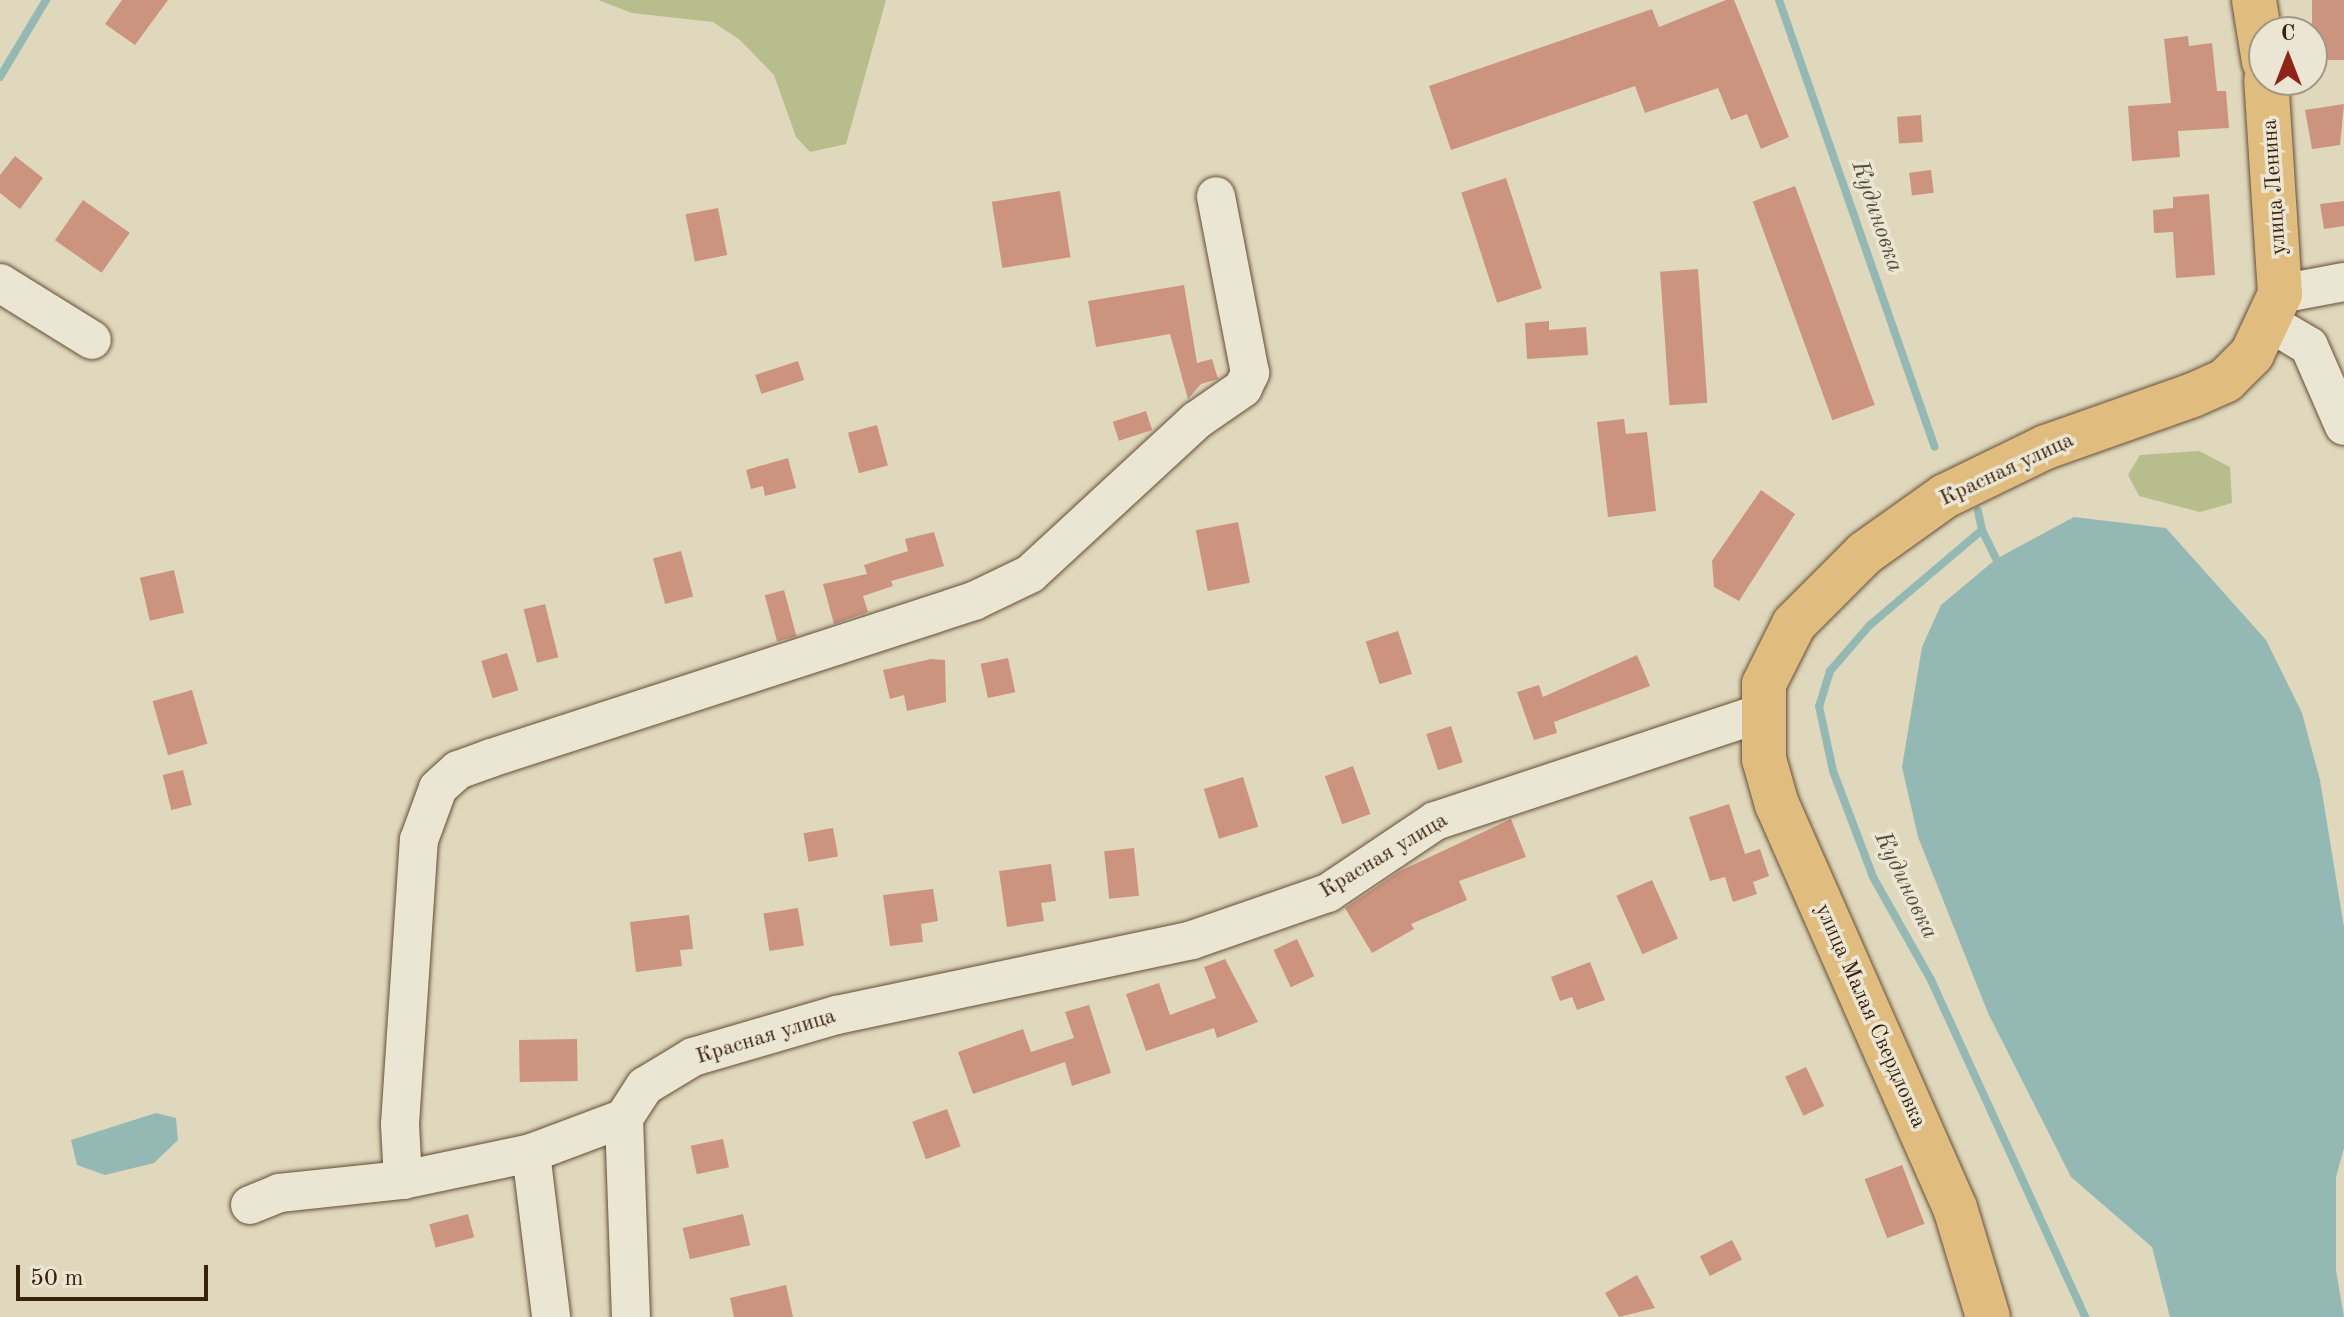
<!DOCTYPE html>
<html>
<head>
<meta charset="utf-8">
<style>
  body { margin:0 }
  #map { position:relative; width:2344px; height:1317px; overflow:hidden; background:#e0d8bc; font-family:"Old Standard TT",serif }
  div>[style] { position:absolute }
  [style*='--x'] { left:calc(var(--x)*1px); top:calc(var(--y)*1px); width:calc(var(--w)*1px); rotate:calc(var(--a)*1deg) }
  .green>* { inset:0; background:#b8bd8d }
  .water>* { inset:0; background:#94b9b4 }
  .stream>* { height:8px; margin:-4px; padding:0 4px; transform-origin:4px; border-radius:4px; background:#94b9b4 }
  .building>* { inset:0; background:#cc937f; transform-origin:0 0 }
  .roads { filter:drop-shadow(0 0 2px #644f38) drop-shadow(0 0 2px #644f38) }
  .minor>* { height:38px; margin:-19px; padding:0 19px; transform-origin:19px; border-radius:19px; background:#ebe6d3 }
  .major>* { height:44px; margin:-22px; padding:0 22px; transform-origin:22px; border-radius:22px; background:#e0bc7e }
  span { translate:-50% -50%; white-space:nowrap; text-align:center; line-height:1.15; -webkit-text-stroke:7px #ebe6d3; paint-order:stroke }
  .street-label { font-size:22px; color:#3a210c }
  .water-label { font-size:24px; color:#554f3e; font-style:italic }
  .north { position:absolute; left:2248px; top:16px; width:80px; height:80px; box-sizing:border-box; background:#ebe6d3; border:2px solid #a49783; border-radius:50%; rotate:0deg; font-size:22px; font-weight:700; line-height:32px; text-align:center; color:#3a210c }
  .north::after { content:''; display:block; margin:auto; width:28px; height:36px; background:#8f2418; clip-path:polygon(50% 0,100% 100%,50% 72%,0 100%) }
  .scale { position:absolute; left:16px; top:1265px; width:192px; height:36px; box-sizing:border-box; border:4px solid #3a210c; border-top:0; padding-left:10px; font-size:24px; line-height:28px; white-space:nowrap; color:#3a210c; -webkit-text-stroke:6px #ebe6d3; paint-order:stroke }
</style>
</head>
<body>
<div id="map">
  <div class="green">
    <div style="clip-path:polygon(598px 0,886px 0,846px 144px,810px 152px,796px 137px,774px 75px,740px 40px,713px 22px,632px 13px)"></div>
    <div style="clip-path:polygon(2199px 451px,2230px 467px,2232px 503px,2200px 512px,2139px 496px,2128px 475px,2140px 455px)"></div>
  </div>
  <div class="water">
    <div style="clip-path:polygon(2074px 517px,2166px 528px,2266px 640px,2302px 713px,2320px 780px,2344px 927px,2344px 1148px,2336px 1177px,2336px 1270px,2344px 1317px,2170px 1317px,2152px 1247px,2071px 1177px,1988px 1013px,1918px 837px,1902px 767px,1922px 647px,1941px 605px,1996px 559px)"></div>
    <div style="clip-path:polygon(156px 1113px,176px 1118px,178px 1140px,154px 1163px,105px 1175px,77px 1165px,71px 1140px)"></div>
  </div>
  <div class="stream">
    <div style="--x:1779;--y:0;--w:473;--a:70.8"></div>
    <div style="--x:0;--y:77;--w:90;--a:-59.1"></div>
    <div style="--x:1978;--y:511;--w:19;--a:78"></div>
    <div style="--x:1982;--y:530;--w:148;--a:139.7"></div>
    <div style="--x:1869;--y:626;--w:60;--a:130.9"></div>
    <div style="--x:1830;--y:671;--w:37;--a:107"></div>
    <div style="--x:1819;--y:706;--w:66;--a:77.8"></div>
    <div style="--x:1833;--y:771;--w:113;--a:69.3"></div>
    <div style="--x:1873;--y:877;--w:118;--a:60.6"></div>
    <div style="--x:1931;--y:980;--w:371;--a:65.4"></div>
    <div style="--x:1982;--y:530;--w:32;--a:64"></div>
  </div>
  <div class="building">
    <div style="clip-path:polygon(122px 0,168px 0,135px 45px,105px 24px)"></div>
    <div style="clip-path:polygon(1726px 0,1734px 0,1789px 137px,1761px 149px,1747px 114px,1731px 120px,1718px 88px,1645px 113px,1635px 86px,1451px 150px,1429px 86px,1652px 9px,1659px 27px)"></div>
    <div style="left:2312px;top:0;width:32px;height:60px"></div>
    <div style="clip-path:polygon(2188px 36px,2189px 46px,2212px 43px,2217px 91px,2226px 91px,2229px 128px,2178px 131px,2180px 157px,2132px 161px,2128px 106px,2171px 103px,2164px 39px)"></div>
    <div style="clip-path:polygon(2344px 104px,2340px 145px,2312px 149px,2305px 110px)"></div>
    <div style="left:1921px;top:115px;width:27px;height:24px;rotate:86deg"></div>
    <div style="clip-path:polygon(15px 156px,43px 178px,20px 209px,0 193px,0 175px)"></div>
    <div style="left:1931px;top:170px;width:23px;height:22px;rotate:83deg"></div>
    <div style="left:1506px;top:178px;width:116px;height:47px;rotate:72deg"></div>
    <div style="left:1795px;top:186px;width:233px;height:45px;rotate:70deg"></div>
    <div style="left:1060px;top:191px;width:67px;height:69px;rotate:81deg"></div>
    <div style="clip-path:polygon(2209px 194px,2215px 275px,2176px 278px,2173px 232px,2154px 233px,2153px 210px,2173px 208px,2173px 197px)"></div>
    <div style="left:83px;top:200px;width:57px;height:49px;rotate:35deg"></div>
    <div style="clip-path:polygon(2344px 201px,2344px 226px,2324px 229px,2320px 204px)"></div>
    <div style="left:718px;top:208px;width:48px;height:33px;rotate:79deg"></div>
    <div style="left:1698px;top:269px;width:134px;height:38px;rotate:86deg"></div>
    <div style="clip-path:polygon(1184px 285px,1197px 363px,1212px 359px,1218px 379px,1201px 384px,1188px 399px,1170px 334px,1096px 347px,1088px 301px)"></div>
    <div style="clip-path:polygon(1549px 321px,1549px 330px,1586px 327px,1588px 355px,1527px 359px,1525px 323px)"></div>
    <div style="left:798px;top:361px;width:20px;height:45px;rotate:72deg"></div>
    <div style="left:1146px;top:411px;width:20px;height:35px;rotate:72deg"></div>
    <div style="clip-path:polygon(1624px 419px,1626px 434px,1647px 432px,1656px 511px,1608px 517px,1597px 422px)"></div>
    <div style="left:877px;top:425px;width:42px;height:30px;rotate:75deg"></div>
    <div style="clip-path:polygon(788px 458px,796px 488px,765px 496px,763px 486px,751px 489px,746px 470px)"></div>
    <div style="clip-path:polygon(1761px 490px,1795px 514px,1739px 601px,1714px 587px,1712px 561px)"></div>
    <div style="left:1238px;top:522px;width:62px;height:43px;rotate:79deg"></div>
    <div style="clip-path:polygon(934px 532px,944px 566px,891px 581px,893px 586px,863px 596px,868px 612px,834px 624px,823px 584px,867px 574px,864px 565px,908px 551px,905px 539px)"></div>
    <div style="left:681px;top:551px;width:47px;height:29px;rotate:75deg"></div>
    <div style="left:174px;top:570px;width:44px;height:35px;rotate:77deg"></div>
    <div style="left:784px;top:590px;width:48px;height:20px;rotate:75deg"></div>
    <div style="left:545px;top:604px;width:55px;height:22px;rotate:76deg"></div>
    <div style="left:1398px;top:631px;width:45px;height:34px;rotate:72deg"></div>
    <div style="left:507px;top:653px;width:39px;height:27px;rotate:73deg"></div>
    <div style="clip-path:polygon(1637px 655px,1650px 686px,1554px 722px,1557px 733px,1534px 740px,1517px 692px,1539px 685px,1543px 697px)"></div>
    <div style="left:1008px;top:658px;width:35px;height:28px;rotate:78deg"></div>
    <div style="clip-path:polygon(931px 659px,945px 660px,946px 702px,907px 711px,904px 695px,890px 699px,883px 670px)"></div>
    <div style="left:192px;top:690px;width:56px;height:41px;rotate:74deg"></div>
    <div style="left:1451px;top:726px;width:38px;height:26px;rotate:72deg"></div>
    <div style="left:1353px;top:766px;width:51px;height:30px;rotate:70deg"></div>
    <div style="left:183px;top:770px;width:36px;height:21px;rotate:76deg"></div>
    <div style="left:1243px;top:777px;width:52px;height:41px;rotate:73deg"></div>
    <div style="clip-path:polygon(1729px 804px,1745px 854px,1760px 849px,1769px 876px,1753px 882px,1757px 894px,1733px 902px,1725px 877px,1710px 881px,1689px 817px)"></div>
    <div style="clip-path:polygon(1511px 819px,1526px 857px,1459px 881px,1467px 900px,1411px 924px,1414px 929px,1372px 953px,1345px 908px,1400px 871px)"></div>
    <div style="left:833px;top:828px;width:29px;height:30px;rotate:80deg"></div>
    <div style="left:1134px;top:848px;width:48px;height:30px;rotate:84deg"></div>
    <div style="clip-path:polygon(1051px 864px,1056px 901px,1041px 903px,1044px 921px,1007px 927px,999px 871px)"></div>
    <div style="left:1652px;top:880px;width:64px;height:39px;rotate:66deg"></div>
    <div style="clip-path:polygon(933px 889px,938px 921px,921px 924px,923px 942px,890px 946px,883px 895px)"></div>
    <div style="left:798px;top:908px;width:38px;height:35px;rotate:81deg"></div>
    <div style="clip-path:polygon(689px 915px,693px 949px,680px 950px,682px 966px,636px 972px,630px 922px)"></div>
    <div style="left:1297px;top:939px;width:41px;height:26px;rotate:65deg"></div>
    <div style="clip-path:polygon(1225px 959px,1258px 1022px,1217px 1038px,1214px 1028px,1146px 1051px,1126px 994px,1159px 983px,1170px 1015px,1216px 998px,1204px 967px)"></div>
    <div style="clip-path:polygon(1590px 962px,1605px 1000px,1577px 1010px,1572px 997px,1560px 1001px,1551px 977px)"></div>
    <div style="clip-path:polygon(1089px 1005px,1111px 1073px,1072px 1086px,1065px 1062px,973px 1094px,958px 1052px,1023px 1029px,1031px 1052px,1074px 1038px,1065px 1012px)"></div>
    <div style="left:577px;top:1039px;width:42px;height:58px;rotate:89deg"></div>
    <div style="left:1806px;top:1067px;width:43px;height:23px;rotate:65deg"></div>
    <div style="left:947px;top:1109px;width:40px;height:37px;rotate:70deg"></div>
    <div style="left:723px;top:1139px;width:29px;height:33px;rotate:78deg"></div>
    <div style="left:1902px;top:1165px;width:63px;height:40px;rotate:69deg"></div>
    <div style="left:468px;top:1214px;width:24px;height:40px;rotate:75deg"></div>
    <div style="left:743px;top:1214px;width:32px;height:62px;rotate:77deg"></div>
    <div style="left:1732px;top:1240px;width:22px;height:36px;rotate:63deg"></div>
    <div style="clip-path:polygon(1637px 1275px,1655px 1308px,1619px 1317px,1605px 1293px)"></div>
    <div style="clip-path:polygon(786px 1285px,793px 1317px,734px 1317px,730px 1298px)"></div>
  </div>
  <div class="roads">
    <div class="minor">
      <div style="--x:0;--y:283;--w:108;--a:31.8"></div>
      <div style="--x:2280;--y:294;--w:65;--a:-10.6"></div>
      <div style="--x:2270;--y:323;--w:45;--a:30.5"></div>
      <div style="--x:2309;--y:346;--w:87;--a:66.4"></div>
      <div style="--x:624;--y:1118;--w:199;--a:88"></div>
      <div style="--x:531;--y:1153;--w:165;--a:83"></div>
      <div style="--x:403;--y:1180;--w:56;--a:-93.1"></div>
      <div style="--x:400;--y:1124;--w:285;--a:-86.2"></div>
      <div style="--x:419;--y:840;--w:55;--a:-69.9"></div>
      <div style="--x:438;--y:788;--w:27;--a:-42"></div>
      <div style="--x:458;--y:770;--w:35;--a:-20"></div>
      <div style="--x:491;--y:758;--w:508;--a:-18.01"></div>
      <div style="--x:974;--y:601;--w:62;--a:-25.7"></div>
      <div style="--x:1030;--y:574;--w:227;--a:-42.7"></div>
      <div style="--x:1197;--y:420;--w:56;--a:-34.8"></div>
      <div style="--x:1243;--y:388;--w:17;--a:-65"></div>
      <div style="--x:1250;--y:373;--w:180;--a:-100.9"></div>
      <div style="--x:250;--y:1205;--w:31;--a:-22"></div>
      <div style="--x:279;--y:1193;--w:125;--a:-6"></div>
      <div style="--x:403;--y:1180;--w:131;--a:-11.9"></div>
      <div style="--x:531;--y:1153;--w:99;--a:-20.6"></div>
      <div style="--x:624;--y:1118;--w:38;--a:-57"></div>
      <div style="--x:645;--y:1086;--w:56;--a:-31.1"></div>
      <div style="--x:693;--y:1057;--w:150;--a:-16.3"></div>
      <div style="--x:837;--y:1015;--w:363;--a:-11.9"></div>
      <div style="--x:1192;--y:940;--w:144;--a:-19.1"></div>
      <div style="--x:1328;--y:893;--w:129;--a:-33.9"></div>
      <div style="--x:1435;--y:821;--w:343;--a:-18.3"></div>
    </div>
    <div class="major">
      <div style="--x:2254;--y:0;--w:63;--a:80.8"></div>
      <div style="--x:1988;--y:1317;--w:114;--a:-106.8"></div>
      <div style="--x:1955;--y:1208;--w:441;--a:-113.8"></div>
      <div style="--x:1777;--y:805;--w:48;--a:-105.8"></div>
      <div style="--x:1764;--y:759;--w:75;--a:-90"></div>
      <div style="--x:1764;--y:684;--w:67;--a:-63.4"></div>
      <div style="--x:1794;--y:624;--w:100;--a:-45"></div>
      <div style="--x:1865;--y:553;--w:98;--a:-35.5"></div>
      <div style="--x:1945;--y:496;--w:112;--a:-25.9"></div>
      <div style="--x:2046;--y:447;--w:156;--a:-19.5"></div>
      <div style="--x:2193;--y:395;--w:36;--a:-24"></div>
      <div style="--x:2226;--y:380;--w:37;--a:-45"></div>
      <div style="--x:2252;--y:354;--w:66;--a:-65"></div>
      <div style="--x:2280;--y:294;--w:214;--a:-93.7"></div>
    </div>
  </div>
  <div class="street-label">
    <span style="left:2275px;top:187px;rotate:-94deg">улица Ленина</span>
    <span style="left:2007px;top:470px;rotate:-25deg">Красная улица</span>
    <span style="left:1384px;top:856px;rotate:-31deg">Красная улица</span>
    <span style="left:1870px;top:1016px;rotate:66deg">улица Малая Свердловка</span>
    <span style="left:766px;top:1037px;rotate:-17deg">Красная улица</span>
  </div>
  <div class="water-label">
    <span style="left:1876px;top:217px;rotate:71deg">Кудиновка</span>
    <span style="left:1905px;top:886px;rotate:64deg">Кудиновка</span>
  </div>
  <div class="north">С</div>
  <div class="scale">50 m</div>
</div>
</body>
</html>
